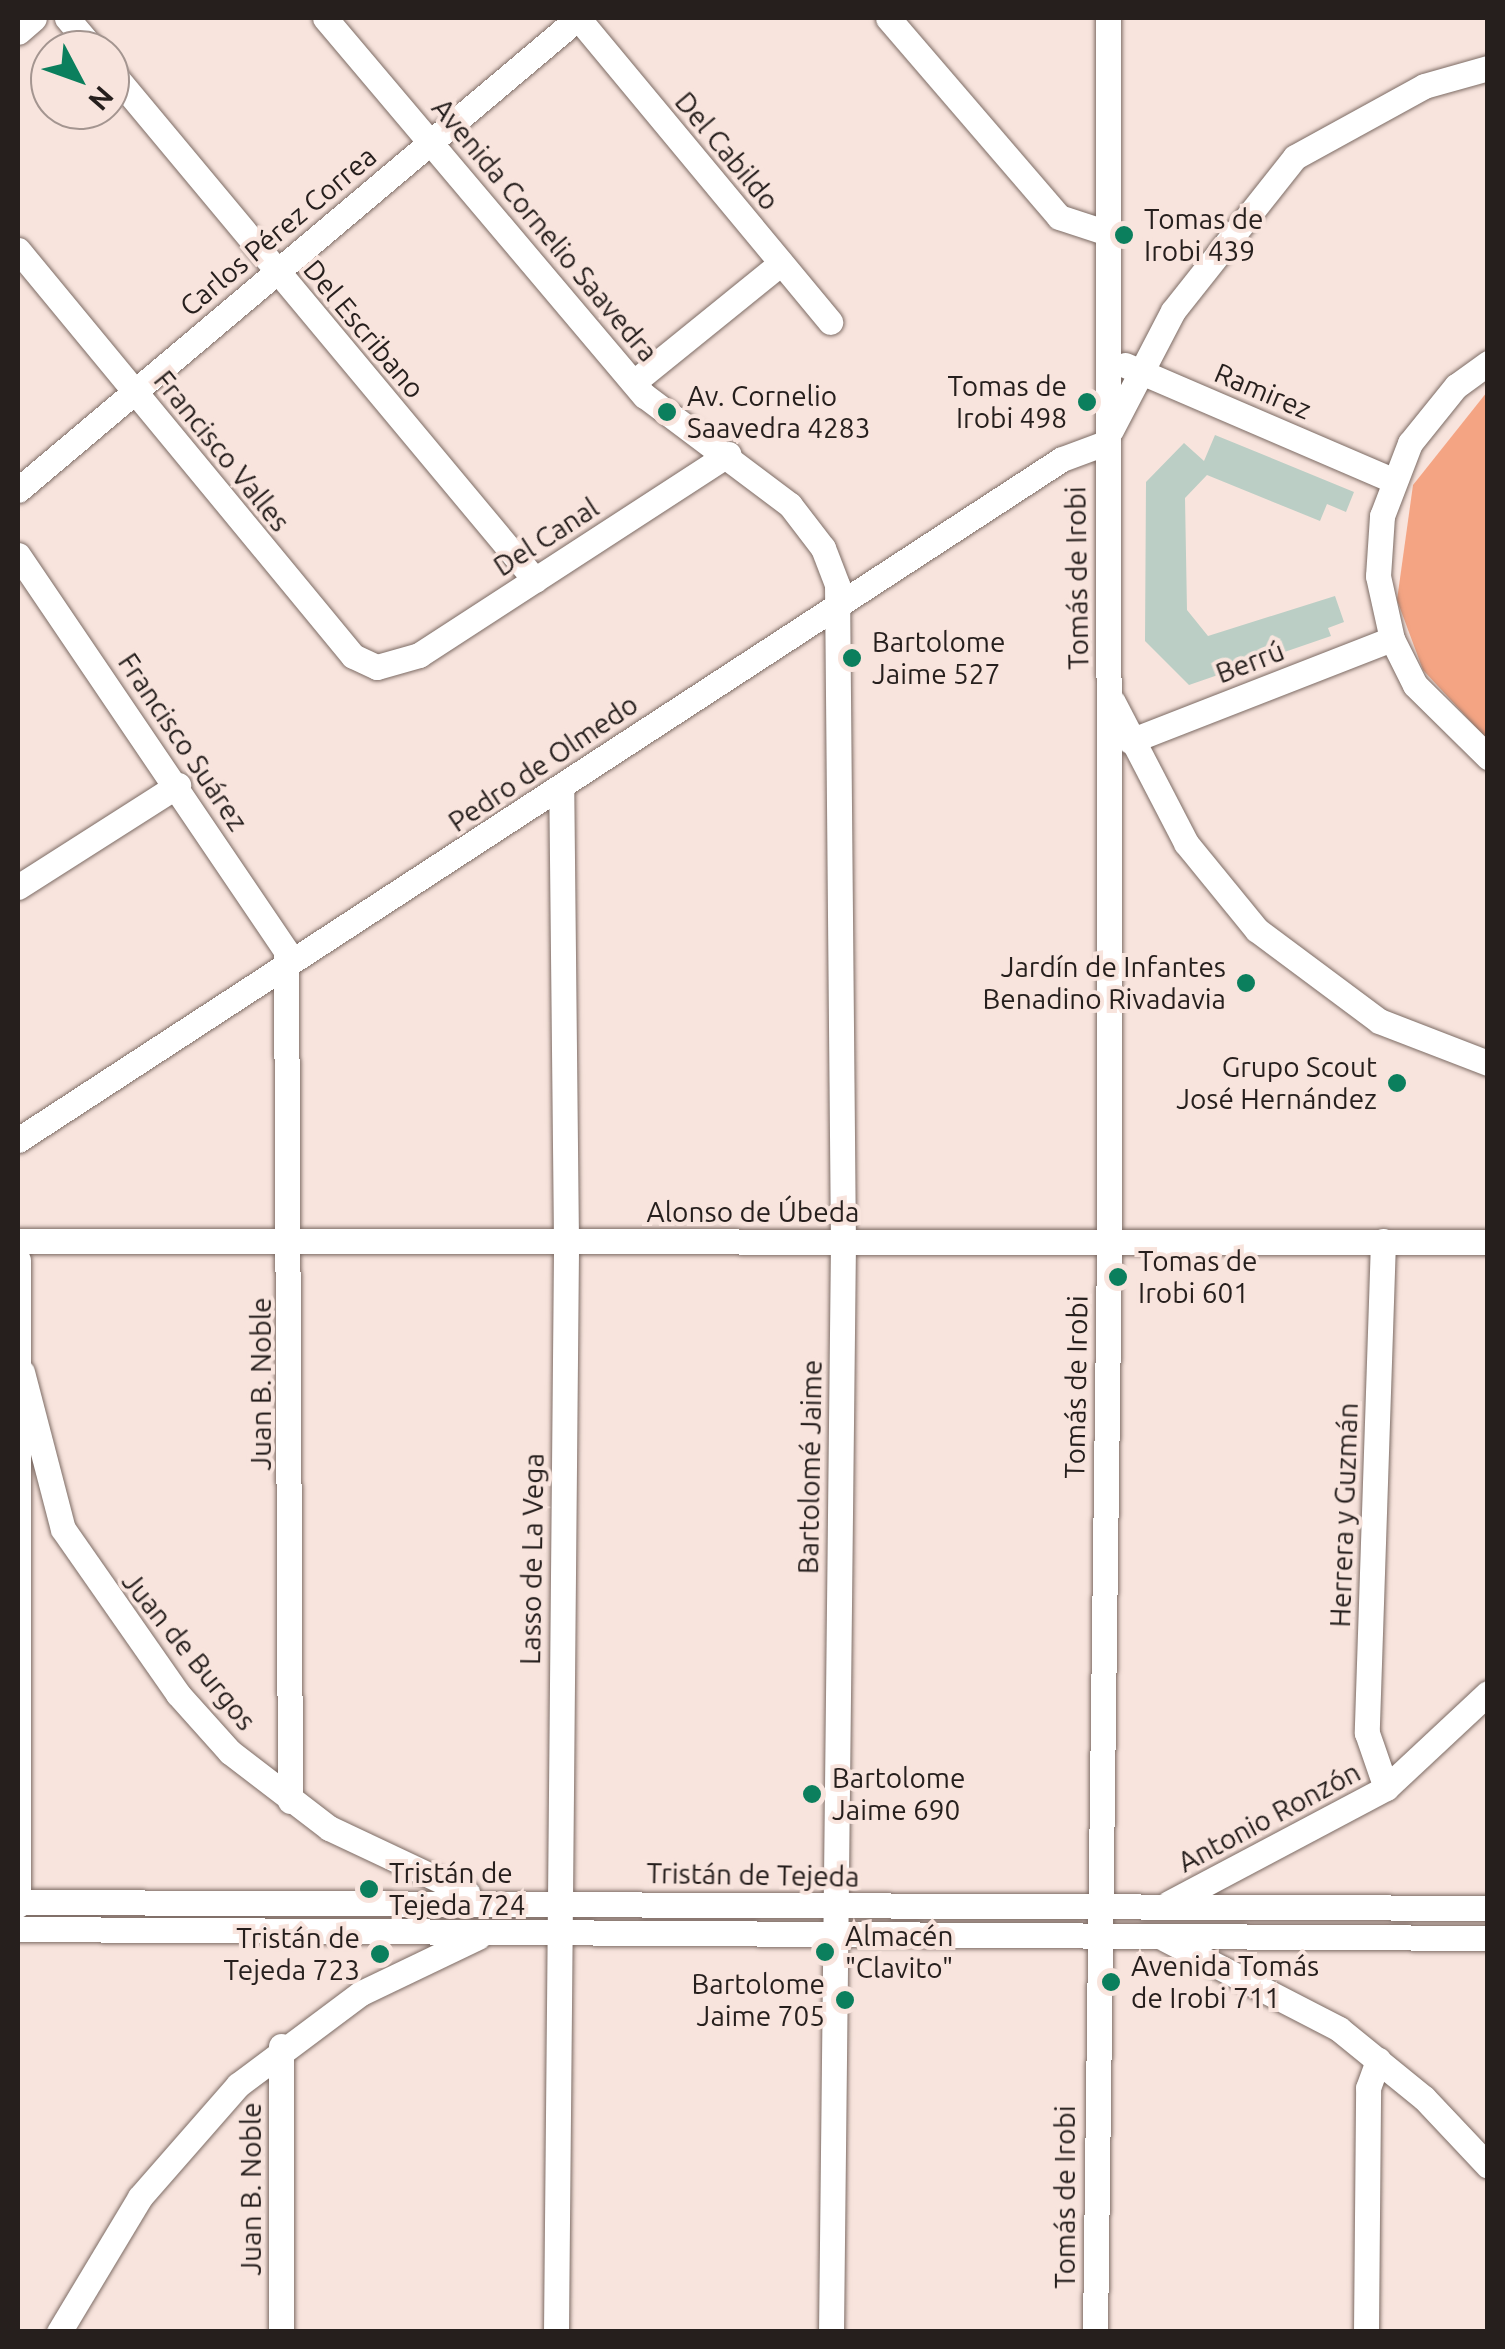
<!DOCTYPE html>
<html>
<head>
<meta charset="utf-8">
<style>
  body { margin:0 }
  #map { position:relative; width:1505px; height:2349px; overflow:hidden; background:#f8e4dd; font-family:Ubuntu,sans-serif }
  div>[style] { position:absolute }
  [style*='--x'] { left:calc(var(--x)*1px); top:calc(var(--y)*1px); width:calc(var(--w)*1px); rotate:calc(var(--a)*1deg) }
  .green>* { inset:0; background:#f4a483 }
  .building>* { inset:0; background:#bbcec5 }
  .roads { filter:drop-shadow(0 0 2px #7c6b64) drop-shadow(0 0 2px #7c6b64) }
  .street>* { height:25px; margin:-12.5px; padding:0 12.5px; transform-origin:12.5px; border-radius:12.5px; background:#fff }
  .dots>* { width:28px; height:28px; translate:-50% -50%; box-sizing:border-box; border:5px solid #f8e4dd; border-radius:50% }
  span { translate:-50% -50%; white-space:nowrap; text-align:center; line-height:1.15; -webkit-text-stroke:8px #f8e4dd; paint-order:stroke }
  .street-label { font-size:28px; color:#261f1d }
  .poi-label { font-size:28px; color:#261f1d }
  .left { translate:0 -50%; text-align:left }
  .right { translate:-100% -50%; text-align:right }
  .frame { position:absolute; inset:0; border:20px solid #261f1d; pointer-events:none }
  .north { position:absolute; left:30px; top:30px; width:100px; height:100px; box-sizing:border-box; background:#f8e4dd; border:2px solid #a49590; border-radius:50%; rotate:131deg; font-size:28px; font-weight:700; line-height:40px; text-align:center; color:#261f1d }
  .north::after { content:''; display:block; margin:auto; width:35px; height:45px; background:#0b7f5d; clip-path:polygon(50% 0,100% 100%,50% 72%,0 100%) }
</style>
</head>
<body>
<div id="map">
  <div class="green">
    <div style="clip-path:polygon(1487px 392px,1487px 739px,1423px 670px,1397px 600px,1413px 485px)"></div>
  </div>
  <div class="building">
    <div style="clip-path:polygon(1215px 435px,1354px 492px,1346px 512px,1327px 504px,1320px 521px,1207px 475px,1185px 498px,1187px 610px,1208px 636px,1335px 596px,1344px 622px,1328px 628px,1331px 636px,1189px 685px,1145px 641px,1146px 482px,1184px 443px,1204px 461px)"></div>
  </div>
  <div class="roads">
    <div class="street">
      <div style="--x:67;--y:18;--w:42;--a:49.8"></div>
      <div style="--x:325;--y:18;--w:495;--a:49.8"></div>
      <div style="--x:645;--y:396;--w:181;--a:36.9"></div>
      <div style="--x:790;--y:505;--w:54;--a:52.5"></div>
      <div style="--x:823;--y:548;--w:40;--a:69"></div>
      <div style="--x:837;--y:585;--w:657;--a:89.48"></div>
      <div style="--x:843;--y:1242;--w:1090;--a:90.63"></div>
      <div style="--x:578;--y:18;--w:395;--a:50.3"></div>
      <div style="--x:888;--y:18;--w:262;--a:49.3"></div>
      <div style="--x:1059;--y:217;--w:52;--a:18.1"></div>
      <div style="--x:18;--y:32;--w:21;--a:-41"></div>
      <div style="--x:110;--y:70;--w:664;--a:50.19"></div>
      <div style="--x:18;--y:250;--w:526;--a:50.47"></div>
      <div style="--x:353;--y:656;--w:26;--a:25"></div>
      <div style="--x:377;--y:667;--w:44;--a:-15.9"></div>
      <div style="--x:419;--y:655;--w:369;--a:-33"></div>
      <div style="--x:1488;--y:363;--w:39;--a:144"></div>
      <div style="--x:1456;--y:386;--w:73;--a:128.9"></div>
      <div style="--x:1410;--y:443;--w:78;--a:111"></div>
      <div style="--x:1382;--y:516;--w:60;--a:93.8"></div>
      <div style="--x:1378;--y:576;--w:65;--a:77.5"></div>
      <div style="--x:1392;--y:639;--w:51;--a:63.4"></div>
      <div style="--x:1415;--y:685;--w:103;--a:44.6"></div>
      <div style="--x:1125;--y:365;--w:291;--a:23.3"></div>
      <div style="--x:634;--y:382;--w:189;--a:-39"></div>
      <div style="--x:1111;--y:430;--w:134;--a:-62.5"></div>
      <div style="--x:1173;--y:311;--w:196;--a:-51.6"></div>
      <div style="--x:1295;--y:157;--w:147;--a:-28.8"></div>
      <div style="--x:1424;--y:86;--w:66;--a:-15.7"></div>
      <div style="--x:18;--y:490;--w:732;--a:-40.13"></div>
      <div style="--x:18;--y:555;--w:478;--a:55.9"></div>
      <div style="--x:286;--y:951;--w:850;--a:89.73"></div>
      <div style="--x:1113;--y:702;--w:159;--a:62.6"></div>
      <div style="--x:1186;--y:843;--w:112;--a:50.8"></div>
      <div style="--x:1257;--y:930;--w:152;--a:36.7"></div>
      <div style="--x:1379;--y:1021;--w:117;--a:21.1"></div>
      <div style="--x:1130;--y:741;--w:281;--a:-21.3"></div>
      <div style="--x:18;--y:887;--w:190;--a:-32.5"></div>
      <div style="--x:18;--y:1140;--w:1246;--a:-33.12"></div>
      <div style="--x:1062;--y:459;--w:46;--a:-20.4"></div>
      <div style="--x:18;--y:1241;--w:1470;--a:0.04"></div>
      <div style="--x:1383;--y:1241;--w:492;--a:91.9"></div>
      <div style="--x:1367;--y:1733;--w:58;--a:70.9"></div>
      <div style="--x:18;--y:1260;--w:645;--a:90"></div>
      <div style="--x:22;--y:1372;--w:162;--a:75.4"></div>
      <div style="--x:63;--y:1529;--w:201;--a:55.1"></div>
      <div style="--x:178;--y:1694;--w:78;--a:48.1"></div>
      <div style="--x:230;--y:1752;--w:125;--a:37.5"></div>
      <div style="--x:329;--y:1828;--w:153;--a:25.2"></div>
      <div style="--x:18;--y:1902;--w:1470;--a:0.23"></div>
      <div style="--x:1169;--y:1903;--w:246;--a:-27.9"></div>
      <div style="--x:1386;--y:1788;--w:139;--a:-43"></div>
      <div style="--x:18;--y:1929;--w:1470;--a:0.35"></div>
      <div style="--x:1165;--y:1939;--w:196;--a:27.3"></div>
      <div style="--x:1339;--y:2029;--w:109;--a:39.1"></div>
      <div style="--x:1424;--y:2098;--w:93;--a:46.7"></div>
      <div style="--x:281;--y:2046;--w:286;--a:90"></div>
      <div style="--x:59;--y:2332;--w:157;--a:-59"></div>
      <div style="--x:140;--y:2197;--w:149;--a:-48.8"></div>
      <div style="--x:238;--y:2085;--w:154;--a:-36.8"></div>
      <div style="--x:361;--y:1993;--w:130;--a:-25.6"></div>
      <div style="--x:556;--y:2332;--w:1091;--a:-89.47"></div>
      <div style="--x:566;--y:1241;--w:454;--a:-90.6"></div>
      <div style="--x:1095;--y:2332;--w:1088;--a:-89.26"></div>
      <div style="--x:1109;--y:1244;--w:1226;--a:-90.05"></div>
      <div style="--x:1366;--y:2332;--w:244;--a:-89.5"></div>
      <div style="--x:1368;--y:2088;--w:30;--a:-70"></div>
    </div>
  </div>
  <div class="dots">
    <div style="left:1124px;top:235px;background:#0b7f5d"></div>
    <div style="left:1087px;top:402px;background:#0b7f5d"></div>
    <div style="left:667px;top:412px;background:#0b7f5d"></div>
    <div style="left:852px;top:658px;background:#0b7f5d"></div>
    <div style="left:1246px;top:983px;background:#0b7f5d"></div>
    <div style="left:1397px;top:1083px;background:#0b7f5d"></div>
    <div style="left:1118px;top:1277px;background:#0b7f5d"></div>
    <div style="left:812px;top:1794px;background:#0b7f5d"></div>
    <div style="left:369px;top:1889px;background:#0b7f5d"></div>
    <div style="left:825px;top:1952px;background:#0b7f5d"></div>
    <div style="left:380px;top:1954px;background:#0b7f5d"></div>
    <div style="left:1111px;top:1982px;background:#0b7f5d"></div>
    <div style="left:845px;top:2000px;background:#0b7f5d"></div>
  </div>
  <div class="street-label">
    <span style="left:727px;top:151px;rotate:50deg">Del Cabildo</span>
    <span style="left:545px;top:230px;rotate:50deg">Avenida Cornelio Saavedra</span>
    <span style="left:278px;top:231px;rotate:-40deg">Carlos Pérez Correa</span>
    <span style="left:364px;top:329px;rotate:50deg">Del Escribano</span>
    <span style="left:1263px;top:391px;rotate:23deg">Ramirez</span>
    <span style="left:222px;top:451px;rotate:51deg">Francisco Valles</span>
    <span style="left:546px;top:537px;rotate:-33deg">Del Canal</span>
    <span style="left:1077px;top:578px;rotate:-91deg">Tomás de Irobi</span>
    <span style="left:1250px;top:662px;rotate:-21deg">Berrú</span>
    <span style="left:183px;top:742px;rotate:56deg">Francisco Suárez</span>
    <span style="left:543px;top:763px;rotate:-34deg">Pedro de Olmedo</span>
    <span style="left:753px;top:1212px">Alonso de Úbeda</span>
    <span style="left:261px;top:1384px;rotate:-90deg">Juan B. Noble</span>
    <span style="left:1076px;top:1387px;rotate:-89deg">Tomás de Irobi</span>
    <span style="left:810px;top:1467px;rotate:-89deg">Bartolomé Jaime</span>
    <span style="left:1344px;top:1515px;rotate:-88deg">Herrera y Guzmán</span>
    <span style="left:532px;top:1559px;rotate:-89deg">Lasso de La Vega</span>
    <span style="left:189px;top:1651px;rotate:51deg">Juan de Burgos</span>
    <span style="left:1269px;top:1817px;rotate:-28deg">Antonio Ronzón</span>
    <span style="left:753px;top:1875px;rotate:1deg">Tristán de Tejeda</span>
    <span style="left:251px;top:2189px;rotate:-90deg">Juan B. Noble</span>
    <span style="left:1065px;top:2197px;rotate:-90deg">Tomás de Irobi</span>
  </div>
  <div class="poi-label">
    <span class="left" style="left:1144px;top:235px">Tomas de<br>Irobi 439</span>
    <span class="right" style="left:1067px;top:402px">Tomas de<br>Irobi 498</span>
    <span class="left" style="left:687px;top:412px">Av. Cornelio<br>Saavedra 4283</span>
    <span class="left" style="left:872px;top:658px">Bartolome<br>Jaime 527</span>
    <span class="right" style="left:1226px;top:983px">Jardín de Infantes<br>Benadino Rivadavia</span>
    <span class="right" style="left:1377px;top:1083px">Grupo Scout<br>José Hernández</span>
    <span class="left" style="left:1138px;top:1277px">Tomas de<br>Irobi 601</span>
    <span class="left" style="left:832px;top:1794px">Bartolome<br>Jaime 690</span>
    <span class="left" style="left:389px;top:1889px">Tristán de<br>Tejeda 724</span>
    <span class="left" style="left:845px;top:1952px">Almacén<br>"Clavito"</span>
    <span class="right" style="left:360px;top:1954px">Tristán de<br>Tejeda 723</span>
    <span class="left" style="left:1131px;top:1982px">Avenida Tomás<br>de Irobi 711</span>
    <span class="right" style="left:825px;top:2000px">Bartolome<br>Jaime 705</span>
  </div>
  <div class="frame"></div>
  <div class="north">N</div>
</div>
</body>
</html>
